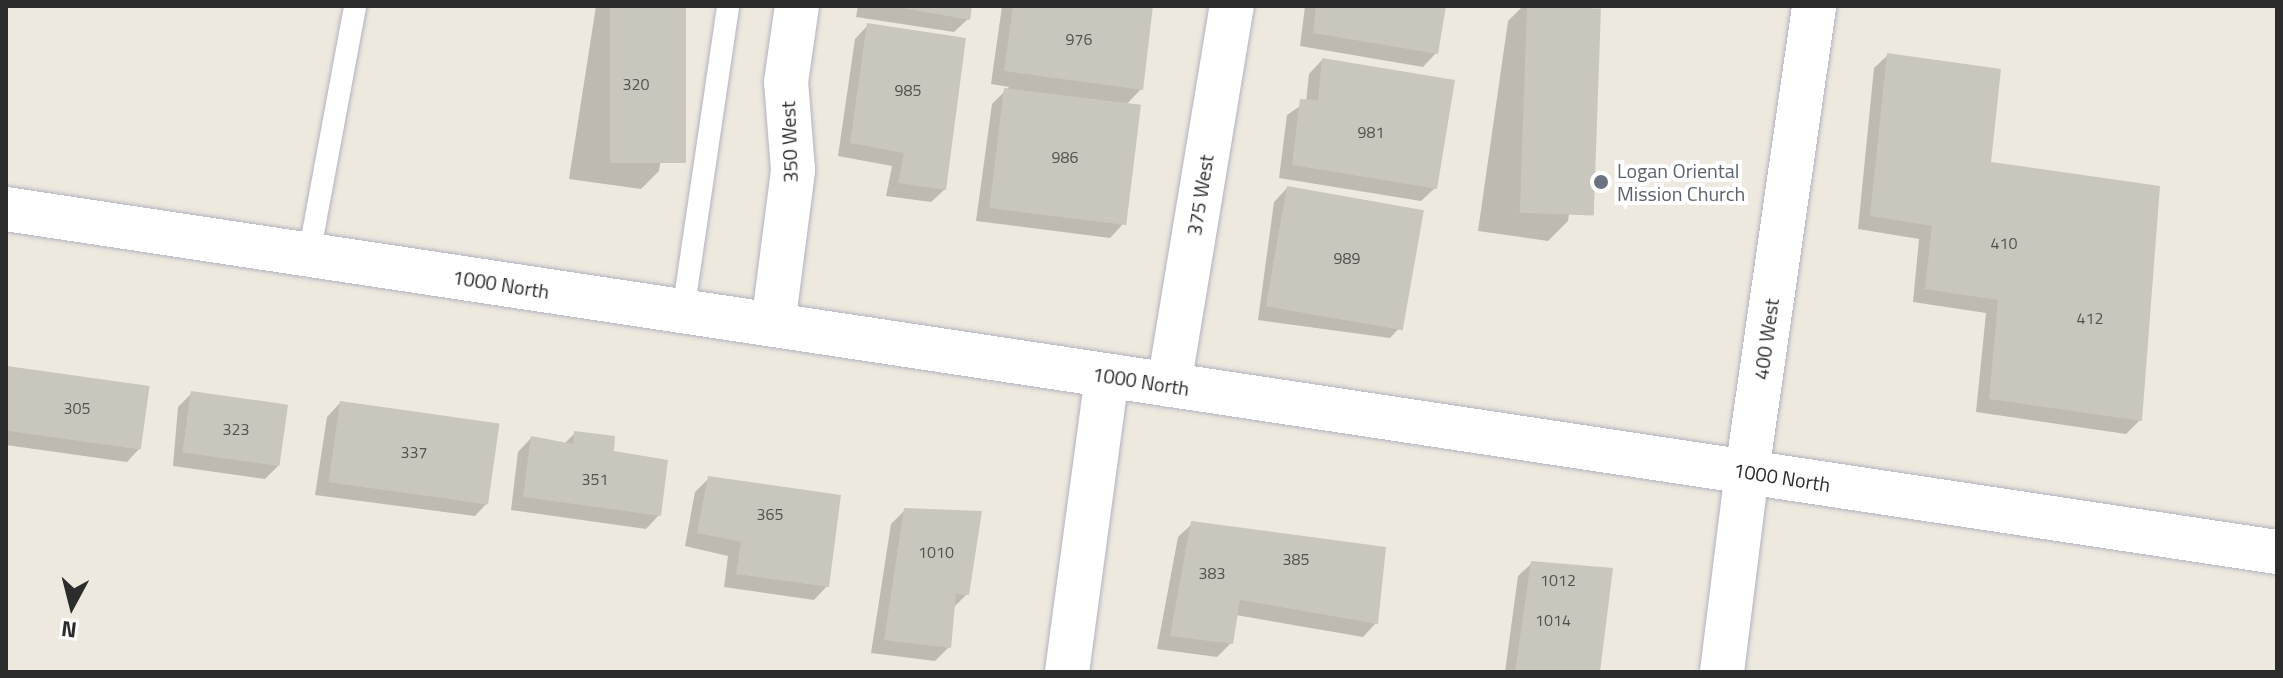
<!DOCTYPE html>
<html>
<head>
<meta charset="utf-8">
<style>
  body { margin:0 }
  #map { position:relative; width:2283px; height:678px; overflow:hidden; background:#eee9de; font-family:"Titillium Web",sans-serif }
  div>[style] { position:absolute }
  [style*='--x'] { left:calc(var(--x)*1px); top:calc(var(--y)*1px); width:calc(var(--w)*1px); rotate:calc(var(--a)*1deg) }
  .shadow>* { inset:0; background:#0003 }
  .building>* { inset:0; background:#c9c6bd; transform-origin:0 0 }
  .roads { filter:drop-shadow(0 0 2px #b2b2c0) drop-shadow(0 0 2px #b2b2c0) }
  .lane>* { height:22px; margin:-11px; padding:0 11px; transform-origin:11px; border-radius:11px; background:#fff }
  .street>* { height:44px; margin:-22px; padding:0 22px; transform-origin:22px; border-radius:22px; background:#fff }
  .secondary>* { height:44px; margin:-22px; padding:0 22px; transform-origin:22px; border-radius:22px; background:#fff }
  .dots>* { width:22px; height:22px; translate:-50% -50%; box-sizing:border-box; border:4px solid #fff; border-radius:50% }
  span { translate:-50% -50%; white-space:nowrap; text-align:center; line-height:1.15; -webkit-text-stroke:8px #fff; paint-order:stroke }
  .number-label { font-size:16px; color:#535250 }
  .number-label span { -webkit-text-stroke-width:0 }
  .street-label { font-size:20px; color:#2c2c2c }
  .worship-label { font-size:20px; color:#5b616d }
  .left { translate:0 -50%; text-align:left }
  .frame { position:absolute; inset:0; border:8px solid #2c2c2c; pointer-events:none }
  .north { position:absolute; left:32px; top:566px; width:80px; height:80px; -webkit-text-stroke:6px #fff; paint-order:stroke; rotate:187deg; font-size:22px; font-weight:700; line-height:32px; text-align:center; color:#2c2c2c }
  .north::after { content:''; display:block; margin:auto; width:28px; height:36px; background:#2c2c2c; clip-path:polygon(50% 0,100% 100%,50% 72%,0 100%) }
</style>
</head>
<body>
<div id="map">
  <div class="shadow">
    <div style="clip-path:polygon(596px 6px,684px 6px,659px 171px,641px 189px,569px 179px)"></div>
    <div style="clip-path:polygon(858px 6px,970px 6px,968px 19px,954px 32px,856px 17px)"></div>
    <div style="clip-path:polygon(1002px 6px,1151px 6px,1141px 89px,1125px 106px,1123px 224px,1110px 238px,976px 221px,992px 104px,1009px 87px,991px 84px)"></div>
    <div style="clip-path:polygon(1305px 6px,1444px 6px,1436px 53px,1423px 67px,1300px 46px)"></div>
    <div style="clip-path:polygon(1523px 6px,1599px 11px,1568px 221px,1548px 241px,1478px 231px,1508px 21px)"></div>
    <div style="clip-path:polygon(868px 25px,945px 189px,931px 202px,886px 196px,892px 166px,838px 156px,855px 39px)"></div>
    <div style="clip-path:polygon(1888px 55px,1989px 164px,2140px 420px,2126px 434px,1976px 412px,1986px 313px,1913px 302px,1919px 239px,1858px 229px,1874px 68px)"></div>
    <div style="clip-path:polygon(1322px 60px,1435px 188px,1421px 201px,1279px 178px,1287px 115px,1306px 102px,1309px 74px)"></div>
    <div style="clip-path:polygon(1287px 188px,1403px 324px,1390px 338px,1258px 320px,1274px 202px)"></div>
    <div style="clip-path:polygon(8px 368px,140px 448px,127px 462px,6px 445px)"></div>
    <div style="clip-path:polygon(192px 393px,278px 466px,265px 479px,173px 466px,178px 407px)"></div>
    <div style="clip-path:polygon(340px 403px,488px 502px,475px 516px,315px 495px,327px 417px)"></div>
    <div style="clip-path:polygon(575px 433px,612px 453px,659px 515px,646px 529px,511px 510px,518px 452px,531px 438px,564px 444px)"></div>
    <div style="clip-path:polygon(709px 478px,827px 586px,814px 600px,724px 587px,728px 556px,685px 546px,695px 492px)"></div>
    <div style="clip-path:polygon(904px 511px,967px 594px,953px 608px,949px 647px,935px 661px,871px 653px,891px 524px)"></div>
    <div style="clip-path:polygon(1192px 524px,1376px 623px,1363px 637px,1236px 615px,1231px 643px,1217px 657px,1157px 649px,1178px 537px)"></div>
    <div style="clip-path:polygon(1532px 563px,1598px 672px,1505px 672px,1518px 576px)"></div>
  </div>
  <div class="building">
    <div style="left:610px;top:6px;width:76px;height:157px"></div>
    <div style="clip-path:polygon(891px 6px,972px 6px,970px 20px)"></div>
    <div style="clip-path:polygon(1013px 6px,1153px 6px,1143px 90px,1004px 71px)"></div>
    <div style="clip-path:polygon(1316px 6px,1446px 6px,1438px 54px,1313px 33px)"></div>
    <div style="left:1527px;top:6px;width:74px;height:207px;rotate:2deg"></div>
    <div style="clip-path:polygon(867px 23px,966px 38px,946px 190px,898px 183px,904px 153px,850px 143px)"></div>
    <div style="clip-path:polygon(1887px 53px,2001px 69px,1991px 162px,2160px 186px,2142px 421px,1989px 399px,1998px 300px,1925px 289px,1932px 226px,1870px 216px)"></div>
    <div style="clip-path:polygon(1322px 58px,1455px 80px,1437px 189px,1292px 165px,1300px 99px,1318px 100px)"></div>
    <div style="left:1004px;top:88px;width:138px;height:121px;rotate:7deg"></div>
    <div style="left:1287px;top:186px;width:139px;height:122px;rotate:10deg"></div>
    <div style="left:7px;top:366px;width:144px;height:64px;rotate:8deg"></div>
    <div style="left:191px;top:391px;width:98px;height:62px;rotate:8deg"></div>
    <div style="left:340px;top:401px;width:161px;height:82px;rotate:8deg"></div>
    <div style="clip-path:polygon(574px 431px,615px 436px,614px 451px,668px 460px,661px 516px,523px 497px,531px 436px,573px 444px)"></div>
    <div style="clip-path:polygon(708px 476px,841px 495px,829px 587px,736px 574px,741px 542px,697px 533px)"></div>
    <div style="clip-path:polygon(904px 508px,982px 511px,969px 595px,956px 594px,951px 648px,884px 640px)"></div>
    <div style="clip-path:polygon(1191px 521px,1386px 547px,1378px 624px,1240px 600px,1233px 644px,1170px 636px)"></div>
    <div style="clip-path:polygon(1531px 561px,1613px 568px,1600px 672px,1515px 672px)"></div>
  </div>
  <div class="roads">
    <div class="lane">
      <div style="--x:309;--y:255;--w:253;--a:-79.5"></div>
      <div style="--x:683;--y:312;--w:309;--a:-81.6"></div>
    </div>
    <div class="street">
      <div style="--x:773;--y:325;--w:156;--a:-82.6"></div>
      <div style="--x:793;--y:170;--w:88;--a:-94.5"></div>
      <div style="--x:786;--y:82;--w:77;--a:-81.8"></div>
      <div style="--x:1169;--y:385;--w:384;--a:-80.6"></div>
      <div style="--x:1747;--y:472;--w:471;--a:-81.8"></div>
      <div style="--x:1067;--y:672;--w:299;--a:-82.3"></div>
    </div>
    <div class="secondary">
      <div style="--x:6;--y:209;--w:2297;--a:8.59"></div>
      <div style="--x:1722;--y:672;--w:202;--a:-82.9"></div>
    </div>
  </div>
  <div class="dots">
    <div style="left:1601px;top:182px;background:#6b7280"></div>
  </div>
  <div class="number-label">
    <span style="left:1079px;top:39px">976</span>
    <span style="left:636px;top:84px">320</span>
    <span style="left:908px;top:90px">985</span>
    <span style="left:1371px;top:132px">981</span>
    <span style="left:1065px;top:157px">986</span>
    <span style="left:2004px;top:243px">410</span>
    <span style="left:1347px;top:258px">989</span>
    <span style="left:2090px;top:318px">412</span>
    <span style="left:77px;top:408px">305</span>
    <span style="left:236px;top:429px">323</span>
    <span style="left:414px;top:452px">337</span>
    <span style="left:595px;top:479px">351</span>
    <span style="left:770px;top:514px">365</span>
    <span style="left:936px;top:552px">1010</span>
    <span style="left:1296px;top:559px">385</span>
    <span style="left:1212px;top:573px">383</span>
    <span style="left:1558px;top:580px">1012</span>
    <span style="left:1553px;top:620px">1014</span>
  </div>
  <div class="street-label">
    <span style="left:789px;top:142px;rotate:-92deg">350 West</span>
    <span style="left:1200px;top:195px;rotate:-81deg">375 West</span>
    <span style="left:501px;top:284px;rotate:9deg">1000 North</span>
    <span style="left:1766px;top:339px;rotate:-82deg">400 West</span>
    <span style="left:1141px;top:381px;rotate:9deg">1000 North</span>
    <span style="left:1782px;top:477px;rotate:9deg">1000 North</span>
  </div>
  <div class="worship-label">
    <span class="left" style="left:1617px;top:182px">Logan Oriental<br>Mission Church</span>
  </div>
  <div class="frame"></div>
  <div class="north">N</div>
</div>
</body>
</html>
